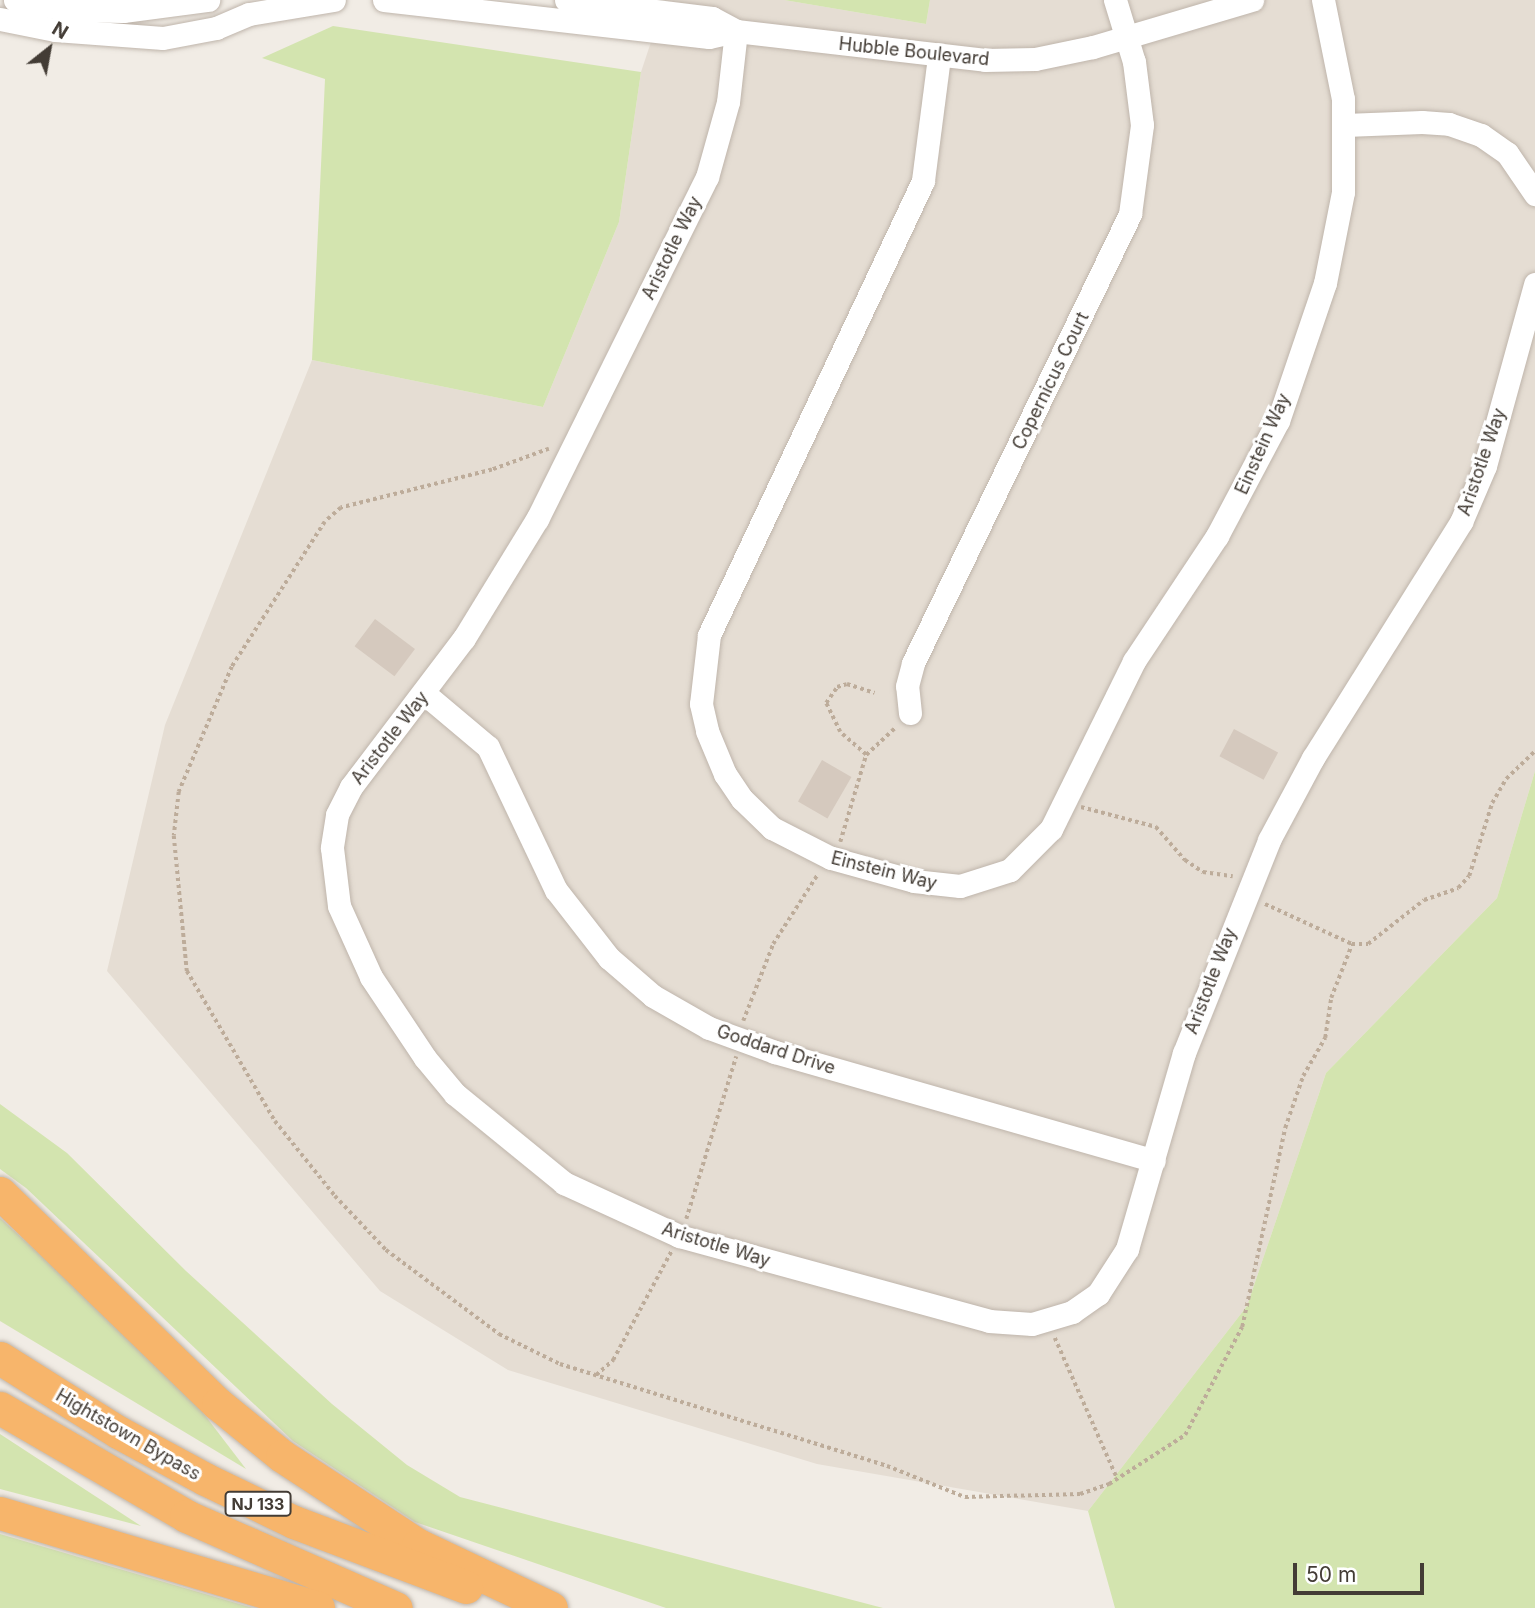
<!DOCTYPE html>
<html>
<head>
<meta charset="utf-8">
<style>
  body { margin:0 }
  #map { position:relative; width:1535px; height:1608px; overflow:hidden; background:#f1ece5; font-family:Inter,sans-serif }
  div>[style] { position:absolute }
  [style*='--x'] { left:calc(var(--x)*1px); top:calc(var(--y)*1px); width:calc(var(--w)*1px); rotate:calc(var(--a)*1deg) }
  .residential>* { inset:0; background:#e5ddd3 }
  .green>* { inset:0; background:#d3e4af }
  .building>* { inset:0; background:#d5c9be; transform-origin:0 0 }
  .path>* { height:3.5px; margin-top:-1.75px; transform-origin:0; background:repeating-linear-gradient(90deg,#bdac9a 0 3.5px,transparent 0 7px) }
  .roads { filter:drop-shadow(0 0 2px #bfb5ab) drop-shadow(0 0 2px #bfb5ab) }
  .minor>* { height:23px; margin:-11.5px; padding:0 11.5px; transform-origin:11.5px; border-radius:11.5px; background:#fff }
  .highway>* { height:33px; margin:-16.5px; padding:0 16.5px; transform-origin:16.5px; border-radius:16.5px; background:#f7b56b }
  span { translate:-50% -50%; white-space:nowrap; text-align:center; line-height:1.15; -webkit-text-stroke:6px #fff; paint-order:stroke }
  .shield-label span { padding:2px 5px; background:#fff; border:2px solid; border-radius:5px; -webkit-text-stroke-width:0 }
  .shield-label { font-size:16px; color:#433c35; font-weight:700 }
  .street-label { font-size:18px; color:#433c35 }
  .north { position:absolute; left:14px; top:14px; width:70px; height:70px; -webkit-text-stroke:5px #fff; paint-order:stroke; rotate:31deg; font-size:19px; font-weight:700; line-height:28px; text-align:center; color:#433c35 }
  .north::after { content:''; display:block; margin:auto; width:24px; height:32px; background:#433c35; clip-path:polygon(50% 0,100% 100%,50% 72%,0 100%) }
  .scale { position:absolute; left:1293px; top:1563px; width:131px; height:32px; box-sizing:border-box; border:4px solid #433c35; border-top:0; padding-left:9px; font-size:21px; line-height:24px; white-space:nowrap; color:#433c35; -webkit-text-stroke:5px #fff; paint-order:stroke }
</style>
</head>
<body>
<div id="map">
  <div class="residential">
    <div style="clip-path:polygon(665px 0,784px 0,926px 24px,930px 0,1535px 0,1535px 771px,1497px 898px,1326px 1073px,1247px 1306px,1088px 1511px,817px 1464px,508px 1370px,380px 1291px,107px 971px,165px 725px,312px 360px,543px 407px,619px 222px,641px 72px)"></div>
  </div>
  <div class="green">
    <div style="clip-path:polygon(784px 0,930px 0,926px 24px)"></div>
    <div style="clip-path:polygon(333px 26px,641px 72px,619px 222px,543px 407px,312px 360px,325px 79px,262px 58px)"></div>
    <div style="clip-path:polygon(1535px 771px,1535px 1608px,1115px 1608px,1088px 1511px,1247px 1306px,1326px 1073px,1497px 898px)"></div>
    <div style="clip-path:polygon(0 1104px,67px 1153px,186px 1271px,332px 1404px,407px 1465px,460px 1497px,883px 1608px,666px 1608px,415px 1522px,293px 1441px,26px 1188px,0 1169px)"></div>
    <div style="clip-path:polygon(0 1218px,178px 1380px,246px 1469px,0 1321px)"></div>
    <div style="clip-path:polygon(0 1434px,141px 1526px,0 1489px)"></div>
    <div style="clip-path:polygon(0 1534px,253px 1608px,0 1608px)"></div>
  </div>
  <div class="building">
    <div style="left:375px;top:619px;width:50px;height:34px;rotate:37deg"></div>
    <div style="left:1234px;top:729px;width:50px;height:31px;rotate:28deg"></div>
    <div style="left:822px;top:760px;width:34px;height:48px;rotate:30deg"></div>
  </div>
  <div class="path">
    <div style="--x:549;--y:449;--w:61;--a:159.8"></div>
    <div style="--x:492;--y:470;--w:156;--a:165.9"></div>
    <div style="--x:341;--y:508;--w:21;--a:139"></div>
    <div style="--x:325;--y:522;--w:172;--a:122.7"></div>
    <div style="--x:232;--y:667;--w:136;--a:113"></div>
    <div style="--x:179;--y:792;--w:44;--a:96.5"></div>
    <div style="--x:174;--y:836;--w:136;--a:84.5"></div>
    <div style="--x:187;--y:971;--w:174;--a:59.6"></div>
    <div style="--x:275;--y:1121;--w:96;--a:51.3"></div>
    <div style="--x:335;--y:1196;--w:74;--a:46.6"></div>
    <div style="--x:386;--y:1250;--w:141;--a:36.6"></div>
    <div style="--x:499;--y:1334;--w:68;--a:26.2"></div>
    <div style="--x:560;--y:1364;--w:343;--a:17.3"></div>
    <div style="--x:887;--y:1466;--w:84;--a:21.7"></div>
    <div style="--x:965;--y:1497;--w:115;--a:-1.5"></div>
    <div style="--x:1080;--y:1494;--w:31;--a:-19"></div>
    <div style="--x:1109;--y:1484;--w:90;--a:-32.8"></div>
    <div style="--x:1185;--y:1435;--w:122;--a:-62.2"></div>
    <div style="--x:1242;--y:1327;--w:204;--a:-77.8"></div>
    <div style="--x:1285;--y:1128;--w:55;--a:-70.9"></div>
    <div style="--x:1303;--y:1076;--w:44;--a:-59.9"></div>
    <div style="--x:1325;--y:1038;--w:40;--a:-81.5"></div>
    <div style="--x:1331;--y:998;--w:58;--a:-68.7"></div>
    <div style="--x:1352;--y:944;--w:16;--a:0"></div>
    <div style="--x:1368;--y:944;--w:71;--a:-38.2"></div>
    <div style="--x:1424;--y:900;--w:36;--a:-19"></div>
    <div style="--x:1458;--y:888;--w:16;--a:-47"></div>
    <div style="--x:1469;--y:876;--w:77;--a:-72.5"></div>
    <div style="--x:1492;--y:803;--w:28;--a:-60"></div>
    <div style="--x:1506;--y:779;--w:40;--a:-44"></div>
    <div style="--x:866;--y:755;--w:35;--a:-139"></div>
    <div style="--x:840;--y:732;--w:32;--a:-116"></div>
    <div style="--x:826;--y:703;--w:19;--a:-55"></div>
    <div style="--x:837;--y:687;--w:10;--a:-17"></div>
    <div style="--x:847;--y:684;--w:29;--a:18"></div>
    <div style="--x:1081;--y:807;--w:78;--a:14.9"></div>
    <div style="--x:1156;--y:827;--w:44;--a:48.7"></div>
    <div style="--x:1185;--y:860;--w:22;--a:34"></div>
    <div style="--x:1203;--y:872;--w:30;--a:8"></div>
    <div style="--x:840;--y:842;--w:91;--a:-73.4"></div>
    <div style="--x:866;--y:755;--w:41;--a:-43"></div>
    <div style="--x:1265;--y:904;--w:96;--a:24.7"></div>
    <div style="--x:743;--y:1021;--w:83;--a:-68.7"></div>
    <div style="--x:773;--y:944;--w:83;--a:-57.3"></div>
    <div style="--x:686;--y:1219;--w:170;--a:-72.9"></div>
    <div style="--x:1055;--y:1338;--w:153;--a:66.1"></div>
    <div style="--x:596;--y:1375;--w:23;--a:-41"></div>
    <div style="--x:613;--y:1360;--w:123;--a:-61.8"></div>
  </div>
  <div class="roads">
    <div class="minor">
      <div style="--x:15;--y:0;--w:56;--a:10.3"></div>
      <div style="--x:70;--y:10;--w:53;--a:1.1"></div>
      <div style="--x:123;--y:11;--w:86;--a:-7.4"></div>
      <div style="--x:384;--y:0;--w:327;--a:6.5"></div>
      <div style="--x:709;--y:37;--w:28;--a:-13"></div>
      <div style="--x:736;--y:31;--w:251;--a:6.6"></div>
      <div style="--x:985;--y:60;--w:50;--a:-1.1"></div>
      <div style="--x:1035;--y:59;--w:59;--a:-11.7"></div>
      <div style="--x:1093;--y:47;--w:166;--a:-16.5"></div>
      <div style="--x:566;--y:0;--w:147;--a:7"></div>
      <div style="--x:712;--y:18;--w:27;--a:28"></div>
      <div style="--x:0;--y:19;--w:56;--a:11.3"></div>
      <div style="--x:55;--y:30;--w:108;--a:4.2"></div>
      <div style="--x:163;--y:38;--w:54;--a:-10.7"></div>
      <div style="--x:216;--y:28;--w:36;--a:-23"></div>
      <div style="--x:249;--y:14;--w:86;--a:-9.4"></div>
      <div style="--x:736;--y:31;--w:71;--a:96.4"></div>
      <div style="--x:728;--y:102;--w:78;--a:105.6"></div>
      <div style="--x:707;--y:177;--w:382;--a:116.4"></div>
      <div style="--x:537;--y:519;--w:140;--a:121.5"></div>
      <div style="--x:464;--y:638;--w:187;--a:127.2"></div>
      <div style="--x:351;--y:787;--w:31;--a:117"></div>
      <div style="--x:337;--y:815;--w:33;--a:99"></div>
      <div style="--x:332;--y:848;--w:58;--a:83.1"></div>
      <div style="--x:339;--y:906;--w:78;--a:65.7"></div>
      <div style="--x:371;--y:977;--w:97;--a:56.3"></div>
      <div style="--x:425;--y:1058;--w:47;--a:50.2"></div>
      <div style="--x:455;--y:1094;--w:141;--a:39.2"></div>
      <div style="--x:564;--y:1183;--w:127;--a:24.7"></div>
      <div style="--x:679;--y:1236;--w:321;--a:15.3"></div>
      <div style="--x:989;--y:1321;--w:43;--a:4"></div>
      <div style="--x:1032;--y:1324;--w:42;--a:-16.7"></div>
      <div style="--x:1072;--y:1312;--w:32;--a:-35"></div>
      <div style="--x:1098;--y:1294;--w:54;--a:-57.2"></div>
      <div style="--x:1127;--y:1249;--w:204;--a:-73.8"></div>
      <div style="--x:1184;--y:1053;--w:229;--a:-68.2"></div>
      <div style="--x:1269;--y:840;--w:93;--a:-61.8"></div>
      <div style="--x:1313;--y:758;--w:279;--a:-57.9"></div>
      <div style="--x:1461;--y:522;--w:61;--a:-66.8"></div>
      <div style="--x:1485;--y:466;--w:189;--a:-74.6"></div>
      <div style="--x:939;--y:57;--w:125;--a:97.4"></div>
      <div style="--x:923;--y:181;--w:502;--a:115.24"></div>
      <div style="--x:709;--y:635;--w:69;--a:96.6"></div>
      <div style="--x:701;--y:704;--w:28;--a:77"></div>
      <div style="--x:707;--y:731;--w:47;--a:67.3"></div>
      <div style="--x:725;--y:774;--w:30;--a:56"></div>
      <div style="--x:742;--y:799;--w:42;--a:44"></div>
      <div style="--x:772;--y:828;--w:66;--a:27"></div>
      <div style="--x:831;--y:858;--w:86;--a:15.5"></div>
      <div style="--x:914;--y:881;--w:46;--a:6.2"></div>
      <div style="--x:960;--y:886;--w:52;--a:-17.7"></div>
      <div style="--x:1010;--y:870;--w:58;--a:-45"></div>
      <div style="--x:1051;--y:829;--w:187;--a:-63.7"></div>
      <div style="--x:1134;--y:661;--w:150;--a:-56.4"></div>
      <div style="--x:1217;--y:536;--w:130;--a:-62.1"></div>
      <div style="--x:1278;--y:421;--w:146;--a:-71.2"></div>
      <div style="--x:1325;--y:283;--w:93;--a:-78.8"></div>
      <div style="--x:1343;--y:192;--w:93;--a:-90"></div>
      <div style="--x:1343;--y:99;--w:101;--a:-101.4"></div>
      <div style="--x:1345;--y:125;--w:77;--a:-2.2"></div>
      <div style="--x:1422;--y:122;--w:27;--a:4"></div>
      <div style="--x:1449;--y:124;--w:34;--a:19"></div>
      <div style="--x:1481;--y:135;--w:32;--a:35"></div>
      <div style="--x:1507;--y:153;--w:50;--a:55.7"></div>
      <div style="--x:425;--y:694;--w:82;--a:40.1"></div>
      <div style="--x:488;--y:747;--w:158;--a:64.6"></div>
      <div style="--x:556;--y:890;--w:86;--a:52.1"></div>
      <div style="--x:609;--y:958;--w:58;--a:40.8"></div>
      <div style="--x:653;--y:996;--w:64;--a:29.7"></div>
      <div style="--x:709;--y:1028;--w:70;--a:20"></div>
      <div style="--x:775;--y:1052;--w:394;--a:16"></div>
      <div style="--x:910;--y:713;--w:27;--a:-96"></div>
      <div style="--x:907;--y:686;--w:24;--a:-75"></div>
      <div style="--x:913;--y:663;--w:499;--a:-64.2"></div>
      <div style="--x:1130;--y:214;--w:90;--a:-82.3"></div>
      <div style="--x:1142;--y:125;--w:64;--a:-97.2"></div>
      <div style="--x:1134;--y:62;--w:65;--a:-107"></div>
    </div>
    <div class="highway">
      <div style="--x:0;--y:1193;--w:303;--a:44.1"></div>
      <div style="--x:218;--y:1404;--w:82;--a:39.1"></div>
      <div style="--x:282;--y:1456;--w:163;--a:33.2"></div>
      <div style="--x:418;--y:1545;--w:147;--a:25.3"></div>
      <div style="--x:0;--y:1358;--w:139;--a:32.1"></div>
      <div style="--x:118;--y:1432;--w:99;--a:28.4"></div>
      <div style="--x:205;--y:1479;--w:99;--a:25.8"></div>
      <div style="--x:294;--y:1522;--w:184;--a:20.7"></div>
      <div style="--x:0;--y:1408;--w:215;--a:30.1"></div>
      <div style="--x:186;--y:1516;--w:229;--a:23.7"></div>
      <div style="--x:0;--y:1513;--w:332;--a:16.6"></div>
    </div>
  </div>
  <div class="shield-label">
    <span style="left:258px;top:1504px">NJ 133</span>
  </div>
  <div class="street-label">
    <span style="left:914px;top:52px;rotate:6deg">Hubble Boulevard</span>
    <span style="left:672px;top:248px;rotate:-64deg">Aristotle Way</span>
    <span style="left:1051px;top:381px;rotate:-64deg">Copernicus Court</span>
    <span style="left:1263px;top:444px;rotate:-66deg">Einstein Way</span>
    <span style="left:1482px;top:462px;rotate:-71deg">Aristotle Way</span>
    <span style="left:390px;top:738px;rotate:-52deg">Aristotle Way</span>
    <span style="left:884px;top:871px;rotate:14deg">Einstein Way</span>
    <span style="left:1211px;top:981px;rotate:-69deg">Aristotle Way</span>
    <span style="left:776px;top:1050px;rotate:18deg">Goddard Drive</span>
    <span style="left:716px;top:1245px;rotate:17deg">Aristotle Way</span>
    <span style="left:128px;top:1435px;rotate:30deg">Hightstown Bypass</span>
  </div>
  <div class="north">N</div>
  <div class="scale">50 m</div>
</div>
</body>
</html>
